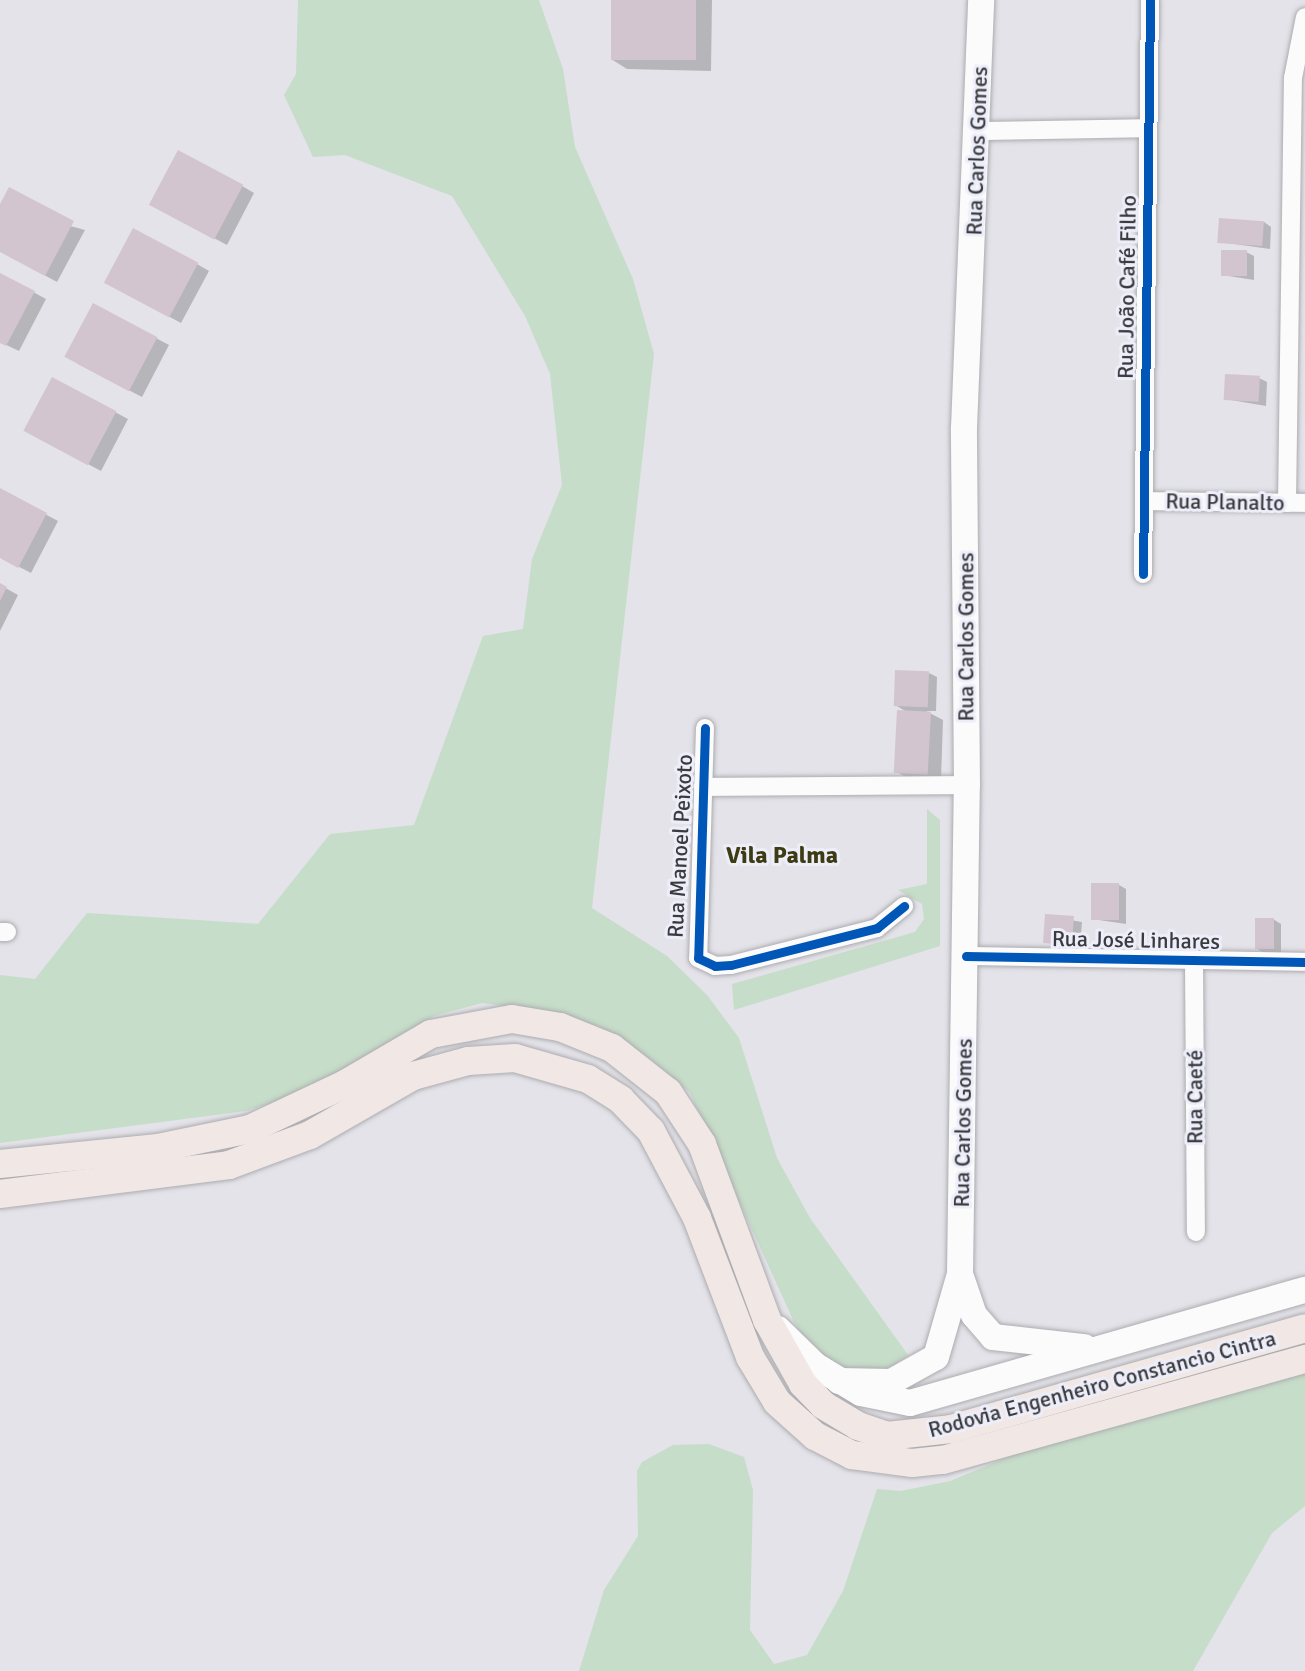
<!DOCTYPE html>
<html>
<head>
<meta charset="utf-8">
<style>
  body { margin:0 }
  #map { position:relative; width:1305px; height:1671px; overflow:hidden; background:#e3e3e9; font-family:Signika,sans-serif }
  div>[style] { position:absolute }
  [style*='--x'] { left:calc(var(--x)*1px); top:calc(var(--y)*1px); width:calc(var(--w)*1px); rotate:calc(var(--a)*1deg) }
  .green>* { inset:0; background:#c6ddc9 }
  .shadow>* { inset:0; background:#0003 }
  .building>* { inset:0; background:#d3c5cf; transform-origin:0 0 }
  .roads { filter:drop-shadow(0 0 2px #acacb0) drop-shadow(0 0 2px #acacb0) }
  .street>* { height:18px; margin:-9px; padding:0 9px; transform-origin:9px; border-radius:9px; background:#fbfbfc }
  .secondary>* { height:26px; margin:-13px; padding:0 13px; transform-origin:13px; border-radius:13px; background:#fbfbfc }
  .primary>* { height:28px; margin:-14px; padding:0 14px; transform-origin:14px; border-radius:14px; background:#f1e8e6 }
  .cycleway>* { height:9px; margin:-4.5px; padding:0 4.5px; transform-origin:4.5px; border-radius:4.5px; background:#0057b8 }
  span { translate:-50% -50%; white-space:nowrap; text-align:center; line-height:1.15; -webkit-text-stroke:6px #edeef9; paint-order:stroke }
  .street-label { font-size:22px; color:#3a3b3f }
  .neighbourhood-label { font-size:24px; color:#3d3b12; font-weight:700 }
</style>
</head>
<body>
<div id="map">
  <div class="green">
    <div style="clip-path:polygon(298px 0,539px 0,563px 69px,575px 147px,633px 279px,654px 354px,592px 908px,667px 956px,707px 995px,739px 1038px,777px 1158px,810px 1218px,908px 1355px,893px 1366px,873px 1372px,832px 1367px,814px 1354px,794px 1322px,690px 1093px,649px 1058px,605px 1031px,549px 1012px,482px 1003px,434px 1016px,301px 1093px,246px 1111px,0 1143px,0 975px,35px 979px,87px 913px,258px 924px,330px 834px,414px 825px,483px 636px,523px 629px,532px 559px,562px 485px,550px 374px,525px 316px,452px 196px,345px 155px,313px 157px,284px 95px,296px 74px)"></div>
    <div style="clip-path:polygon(927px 809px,940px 820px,940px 946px,734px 1010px,732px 984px,915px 932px,924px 919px,922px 904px,898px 890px,927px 884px)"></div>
    <div style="clip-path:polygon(1305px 1333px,1305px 1506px,1272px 1533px,1193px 1671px,579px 1671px,604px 1590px,638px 1536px,637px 1471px,642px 1462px,673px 1445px,709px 1444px,744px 1457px,753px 1490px,750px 1630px,774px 1664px,807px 1655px,843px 1591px,877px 1489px,901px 1491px,950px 1481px)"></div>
  </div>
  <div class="shadow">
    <div style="clip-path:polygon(612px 0,712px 0,711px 71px,627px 69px,611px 59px)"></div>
    <div style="clip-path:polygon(242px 186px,254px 193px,227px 245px,163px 211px)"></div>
    <div style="clip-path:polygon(0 207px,85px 230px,57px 282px,0 251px)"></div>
    <div style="clip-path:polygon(1264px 222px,1271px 227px,1270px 249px,1220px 242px)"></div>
    <div style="clip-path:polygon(1246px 252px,1254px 256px,1254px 280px,1222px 275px)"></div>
    <div style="clip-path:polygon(197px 264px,209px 271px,181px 323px,118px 289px)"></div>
    <div style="clip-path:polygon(0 274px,46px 299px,19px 351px,0 342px)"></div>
    <div style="clip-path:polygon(94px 305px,169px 345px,142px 397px,78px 364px)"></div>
    <div style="clip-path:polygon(1259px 378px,1267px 382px,1266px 406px,1225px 399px)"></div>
    <div style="clip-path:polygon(53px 379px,128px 419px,101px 471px,37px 437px)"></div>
    <div style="clip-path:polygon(0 490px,58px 521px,31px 573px,0 557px)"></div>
    <div style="clip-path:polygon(0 585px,18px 595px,0 631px)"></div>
    <div style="clip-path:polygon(929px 673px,937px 677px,936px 711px,926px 711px,943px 720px,941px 780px,909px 779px,897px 772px,907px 712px,895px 705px)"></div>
    <div style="clip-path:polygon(1119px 885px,1126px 889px,1126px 924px,1092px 919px)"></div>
    <div style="clip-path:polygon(1046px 916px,1082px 922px,1080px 948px,1045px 942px)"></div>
    <div style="clip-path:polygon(1273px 919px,1281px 924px,1281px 953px,1264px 953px,1256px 948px)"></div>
  </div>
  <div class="building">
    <div style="left:611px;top:0;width:85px;height:60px"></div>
    <div style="left:178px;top:150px;width:74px;height:62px;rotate:28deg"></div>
    <div style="clip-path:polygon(9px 187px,74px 221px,45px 276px,0 252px,0 204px)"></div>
    <div style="left:1219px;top:218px;width:45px;height:25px;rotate:4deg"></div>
    <div style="left:133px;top:228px;width:74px;height:62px;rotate:28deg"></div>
    <div style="left:1221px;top:250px;width:26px;height:26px"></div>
    <div style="clip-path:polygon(0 273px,35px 291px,6px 346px,0 343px)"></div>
    <div style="left:93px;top:303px;width:73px;height:61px;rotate:28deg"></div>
    <div style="left:1225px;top:374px;width:35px;height:26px;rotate:3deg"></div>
    <div style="left:52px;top:377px;width:73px;height:61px;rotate:28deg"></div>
    <div style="clip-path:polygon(0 488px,47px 513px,18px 568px,0 558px)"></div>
    <div style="clip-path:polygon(0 583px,7px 587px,0 601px)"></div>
    <div style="left:895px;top:670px;width:34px;height:36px;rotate:2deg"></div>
    <div style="left:897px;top:710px;width:34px;height:63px;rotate:3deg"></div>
    <div style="left:1091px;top:883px;width:28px;height:37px"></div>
    <div style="left:1045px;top:914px;width:29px;height:29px;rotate:4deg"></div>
    <div style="left:1255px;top:918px;width:19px;height:31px"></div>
  </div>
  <div class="roads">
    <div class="street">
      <div style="--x:980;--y:131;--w:168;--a:-1"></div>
      <div style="--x:1145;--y:501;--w:160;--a:0.7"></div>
      <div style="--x:1287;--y:503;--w:425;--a:-89.2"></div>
      <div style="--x:1293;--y:78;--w:62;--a:-78.9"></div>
      <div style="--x:1143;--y:574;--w:574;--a:-89.3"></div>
      <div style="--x:705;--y:728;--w:230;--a:91.7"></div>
      <div style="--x:698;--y:958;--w:19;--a:25"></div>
      <div style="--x:715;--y:966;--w:16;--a:-4"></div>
      <div style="--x:731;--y:965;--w:151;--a:-14.2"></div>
      <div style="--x:877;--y:928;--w:35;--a:-39"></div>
      <div style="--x:703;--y:787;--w:264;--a:-0.4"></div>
      <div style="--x:0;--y:932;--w:7;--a:0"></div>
      <div style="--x:966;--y:956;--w:339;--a:1"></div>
      <div style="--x:1194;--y:961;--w:271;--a:89.6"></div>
    </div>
    <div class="secondary">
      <div style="--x:960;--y:1274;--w:43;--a:71.1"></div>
      <div style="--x:974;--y:1315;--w:29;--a:49"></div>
      <div style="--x:993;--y:1337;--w:92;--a:6.3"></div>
      <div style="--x:778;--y:1329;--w:53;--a:44.2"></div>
      <div style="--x:816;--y:1366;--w:52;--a:31"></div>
      <div style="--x:861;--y:1393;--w:50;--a:11.5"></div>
      <div style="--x:910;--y:1403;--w:411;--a:-16"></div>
      <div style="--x:839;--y:1381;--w:52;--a:1.1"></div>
      <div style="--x:891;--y:1382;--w:51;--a:-29.1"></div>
      <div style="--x:936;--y:1357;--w:86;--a:-73.9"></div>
      <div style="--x:960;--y:1274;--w:489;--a:-89.2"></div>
      <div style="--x:967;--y:785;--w:357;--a:-90.5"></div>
      <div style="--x:964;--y:428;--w:428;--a:-87.7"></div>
    </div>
    <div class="primary">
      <div style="--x:0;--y:1164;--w:159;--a:-5.8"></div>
      <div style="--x:158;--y:1148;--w:94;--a:-11.7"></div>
      <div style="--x:250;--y:1129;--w:105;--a:-25.3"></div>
      <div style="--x:345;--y:1084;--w:99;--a:-30.2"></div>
      <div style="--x:431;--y:1034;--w:82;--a:-10.5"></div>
      <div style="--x:512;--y:1019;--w:49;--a:9.5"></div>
      <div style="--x:560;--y:1027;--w:56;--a:22"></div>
      <div style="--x:612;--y:1048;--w:71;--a:38.2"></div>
      <div style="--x:668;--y:1092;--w:62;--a:56.8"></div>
      <div style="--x:702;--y:1144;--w:188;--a:69.7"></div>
      <div style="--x:767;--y:1320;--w:73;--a:60.6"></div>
      <div style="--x:803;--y:1384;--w:29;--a:46"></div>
      <div style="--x:823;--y:1405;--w:41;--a:31"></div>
      <div style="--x:858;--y:1426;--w:31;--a:19"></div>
      <div style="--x:887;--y:1436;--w:64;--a:-6.2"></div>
      <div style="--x:951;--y:1429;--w:368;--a:-15.9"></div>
      <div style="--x:0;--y:1194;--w:231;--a:-7.2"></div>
      <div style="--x:229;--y:1165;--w:86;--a:-20.3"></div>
      <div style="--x:310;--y:1135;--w:119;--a:-29.8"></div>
      <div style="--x:413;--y:1076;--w:57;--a:-15.3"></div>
      <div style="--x:468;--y:1061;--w:47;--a:-3.7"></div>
      <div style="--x:515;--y:1058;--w:76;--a:16"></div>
      <div style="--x:588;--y:1079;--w:39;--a:32"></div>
      <div style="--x:621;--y:1100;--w:43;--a:45.9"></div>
      <div style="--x:651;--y:1131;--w:98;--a:62.1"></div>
      <div style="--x:697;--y:1218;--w:149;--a:69.1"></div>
      <div style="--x:750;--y:1357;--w:52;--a:59"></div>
      <div style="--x:777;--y:1402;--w:51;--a:41.8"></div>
      <div style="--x:815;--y:1436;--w:42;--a:27.2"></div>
      <div style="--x:852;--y:1455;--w:61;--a:7.6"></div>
      <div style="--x:912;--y:1463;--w:31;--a:-6"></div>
      <div style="--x:943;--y:1460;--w:376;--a:-15.6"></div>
    </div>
  </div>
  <div class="cycleway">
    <div style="--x:1143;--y:574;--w:574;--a:-89.3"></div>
    <div style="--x:705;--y:728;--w:230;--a:91.7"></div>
    <div style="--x:698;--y:958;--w:19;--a:25"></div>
    <div style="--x:715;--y:966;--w:16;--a:-4"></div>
    <div style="--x:731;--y:965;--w:151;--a:-14.2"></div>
    <div style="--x:877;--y:928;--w:35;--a:-39"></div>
    <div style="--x:966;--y:956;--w:339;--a:1"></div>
  </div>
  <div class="street-label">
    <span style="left:977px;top:151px;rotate:-88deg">Rua Carlos Gomes</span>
    <span style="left:1127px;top:287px;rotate:-89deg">Rua João Café Filho</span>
    <span style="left:1225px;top:502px;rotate:1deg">Rua Planalto</span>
    <span style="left:966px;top:637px;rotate:-90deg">Rua Carlos Gomes</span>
    <span style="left:680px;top:846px;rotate:-87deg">Rua Manoel Peixoto</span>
    <span style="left:1136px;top:940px;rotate:1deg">Rua José Linhares</span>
    <span style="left:1195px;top:1097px;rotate:-90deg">Rua Caeté</span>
    <span style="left:963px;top:1123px;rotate:-89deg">Rua Carlos Gomes</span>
    <span style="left:1102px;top:1384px;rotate:-15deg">Rodovia Engenheiro Constancio Cintra</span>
  </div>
  <div class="neighbourhood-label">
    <span style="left:782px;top:856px">Vila Palma</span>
  </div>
</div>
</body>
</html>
